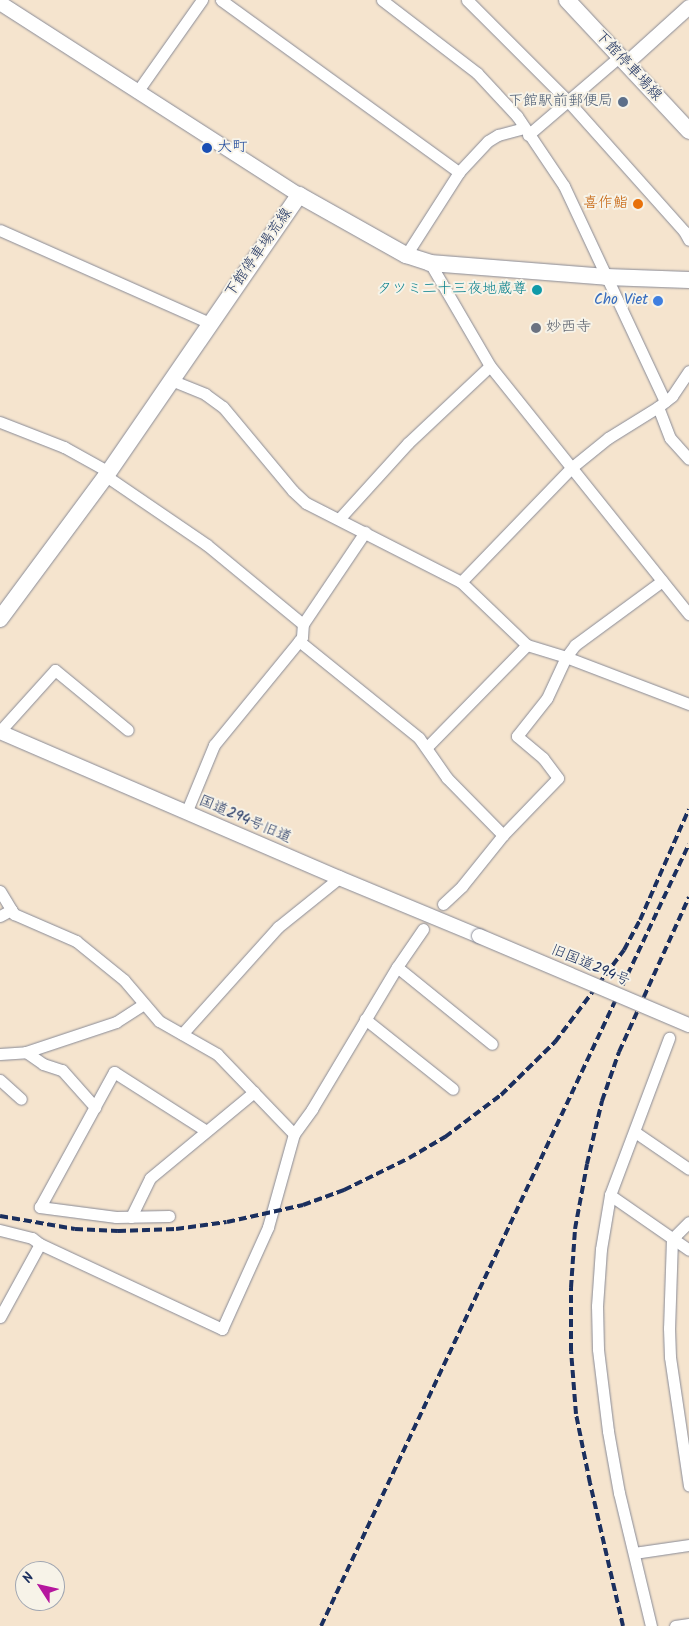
<!DOCTYPE html>
<html>
<head>
<meta charset="utf-8">
<style>
  body { margin:0 }
  #map { position:relative; width:689px; height:1626px; overflow:hidden; background:#f5e4ce; font-family:Kalam,"Klee One",sans-serif }
  div>[style] { position:absolute }
  [style*='--x'] { left:calc(var(--x)*1px); top:calc(var(--y)*1px); width:calc(var(--w)*1px); rotate:calc(var(--a)*1deg) }
  .roads { filter:drop-shadow(0 0 1px #888a96) drop-shadow(0 0 1px #888a96) }
  .minor>* { height:11px; margin:-5.5px; padding:0 5.5px; transform-origin:5.5px; border-radius:5.5px; background:#fff }
  .tertiary>* { height:14px; margin:-7px; padding:0 7px; transform-origin:7px; border-radius:7px; background:#fff }
  .secondary>* { height:16px; margin:-8px; padding:0 8px; transform-origin:8px; border-radius:8px; background:#fff }
  .rail>* { height:4px; margin-top:-2px; transform-origin:0; background:repeating-linear-gradient(90deg,#1b2f5e 0 8px,transparent 0 12px) }
  .bridges { filter:drop-shadow(0 0 1px #888a96) drop-shadow(0 0 1px #888a96) }
  .tertiary-bridge>* { height:14px; margin:-7px; padding:0 7px; transform-origin:7px; border-radius:7px; background:#fff }
  .dots>* { width:14px; height:14px; translate:-50% -50%; box-sizing:border-box; border:2px solid #f7f3e8; border-radius:50% }
  span { translate:-50% -50%; white-space:nowrap; text-align:center; line-height:1.15; -webkit-text-stroke:4px #f7f3e8; paint-order:stroke }
  .street-label { font-size:15px; color:#1b2f5e }
  .service-label { font-size:15px; color:#4e5e75 }
  .right { translate:-100% -50%; text-align:right }
  .transit-label { font-size:15px; color:#164399 }
  .left { translate:0 -50%; text-align:left }
  .food-label { font-size:15px; color:#c56008 }
  .culture-label { font-size:15px; color:#0d838f }
  .shop-label { font-size:15px; color:#366cbe }
  .worship-label { font-size:15px; color:#5b616d }
  .north { position:absolute; left:15px; top:1561px; width:50px; height:50px; box-sizing:border-box; background:#f7f3e8; border:1px solid #9fa5b1; border-radius:50%; rotate:305deg; font-size:14px; font-weight:700; line-height:20px; text-align:center; color:#1b2f5e }
  .north::after { content:''; display:block; margin:auto; width:18px; height:22px; background:#b5179e; clip-path:polygon(50% 0,100% 100%,50% 72%,0 100%) }
</style>
</head>
<body>
<div id="map">
  <div class="roads">
    <div class="minor">
      <div style="--x:221;--y:0;--w:294;--a:35.9"></div>
      <div style="--x:382;--y:0;--w:120;--a:37.5"></div>
      <div style="--x:477;--y:73;--w:59;--a:47.1"></div>
      <div style="--x:517;--y:116;--w:84;--a:56.1"></div>
      <div style="--x:564;--y:186;--w:238;--a:64.9"></div>
      <div style="--x:467;--y:0;--w:143;--a:45"></div>
      <div style="--x:568;--y:101;--w:174;--a:48.3"></div>
      <div style="--x:684;--y:231;--w:10;--a:61"></div>
      <div style="--x:137;--y:92;--w:113;--a:-54.8"></div>
      <div style="--x:528;--y:135;--w:120;--a:-40.6"></div>
      <div style="--x:0;--y:230;--w:230;--a:23.9"></div>
      <div style="--x:406;--y:255;--w:98;--a:-57.4"></div>
      <div style="--x:459;--y:172;--w:42;--a:-46.9"></div>
      <div style="--x:488;--y:141;--w:12;--a:-31"></div>
      <div style="--x:498;--y:135;--w:27;--a:-15"></div>
      <div style="--x:430;--y:263;--w:119;--a:59.8"></div>
      <div style="--x:490;--y:366;--w:318;--a:51.3"></div>
      <div style="--x:171;--y:380;--w:37;--a:22"></div>
      <div style="--x:205;--y:394;--w:22;--a:36"></div>
      <div style="--x:223;--y:407;--w:109;--a:50.2"></div>
      <div style="--x:293;--y:491;--w:18;--a:43"></div>
      <div style="--x:306;--y:503;--w:174;--a:27"></div>
      <div style="--x:461;--y:582;--w:91;--a:43.7"></div>
      <div style="--x:527;--y:645;--w:41;--a:17.1"></div>
      <div style="--x:566;--y:657;--w:132;--a:20.9"></div>
      <div style="--x:658;--y:407;--w:33;--a:69"></div>
      <div style="--x:670;--y:438;--w:28;--a:48"></div>
      <div style="--x:0;--y:422;--w:69;--a:21.3"></div>
      <div style="--x:64;--y:447;--w:51;--a:29.1"></div>
      <div style="--x:106;--y:476;--w:122;--a:34.3"></div>
      <div style="--x:207;--y:545;--w:124;--a:39.5"></div>
      <div style="--x:339;--y:519;--w:103;--a:-47.8"></div>
      <div style="--x:408;--y:443;--w:112;--a:-43.2"></div>
      <div style="--x:461;--y:582;--w:158;--a:-46"></div>
      <div style="--x:571;--y:468;--w:48;--a:-39"></div>
      <div style="--x:608;--y:438;--w:59;--a:-31.8"></div>
      <div style="--x:658;--y:407;--w:18;--a:-38"></div>
      <div style="--x:672;--y:396;--w:30;--a:-56"></div>
      <div style="--x:299;--y:641;--w:154;--a:38.9"></div>
      <div style="--x:419;--y:738;--w:49;--a:55"></div>
      <div style="--x:447;--y:778;--w:80;--a:45.5"></div>
      <div style="--x:0;--y:731;--w:82;--a:-48"></div>
      <div style="--x:55;--y:670;--w:94;--a:39.4"></div>
      <div style="--x:427;--y:747;--w:143;--a:-45.6"></div>
      <div style="--x:186;--y:813;--w:74;--a:-67.6"></div>
      <div style="--x:214;--y:745;--w:134;--a:-50.7"></div>
      <div style="--x:299;--y:641;--w:5;--a:-53"></div>
      <div style="--x:302;--y:637;--w:13;--a:-86"></div>
      <div style="--x:303;--y:624;--w:111;--a:-56"></div>
      <div style="--x:0;--y:891;--w:27;--a:59"></div>
      <div style="--x:14;--y:914;--w:68;--a:23.5"></div>
      <div style="--x:76;--y:941;--w:62;--a:39.1"></div>
      <div style="--x:124;--y:980;--w:54;--a:49.5"></div>
      <div style="--x:159;--y:1021;--w:67;--a:29.6"></div>
      <div style="--x:217;--y:1054;--w:111;--a:46.1"></div>
      <div style="--x:443;--y:904;--w:26;--a:-43"></div>
      <div style="--x:462;--y:886;--w:65;--a:-51.2"></div>
      <div style="--x:503;--y:835;--w:79;--a:-46"></div>
      <div style="--x:558;--y:778;--w:25;--a:-127"></div>
      <div style="--x:543;--y:758;--w:34;--a:-140"></div>
      <div style="--x:517;--y:736;--w:48;--a:-51.7"></div>
      <div style="--x:547;--y:698;--w:45;--a:-65.1"></div>
      <div style="--x:566;--y:657;--w:15;--a:-53"></div>
      <div style="--x:575;--y:645;--w:108;--a:-36.3"></div>
      <div style="--x:0;--y:916;--w:13;--a:-29"></div>
      <div style="--x:397;--y:967;--w:122;--a:39"></div>
      <div style="--x:365;--y:1019;--w:112;--a:38.5"></div>
      <div style="--x:182;--y:1034;--w:144;--a:-48.1"></div>
      <div style="--x:278;--y:927;--w:78;--a:-38.8"></div>
      <div style="--x:26;--y:1052;--w:21;--a:35"></div>
      <div style="--x:43;--y:1064;--w:20;--a:18"></div>
      <div style="--x:62;--y:1070;--w:50;--a:48.3"></div>
      <div style="--x:0;--y:1054;--w:26;--a:-4"></div>
      <div style="--x:26;--y:1052;--w:95;--a:-18.4"></div>
      <div style="--x:116;--y:1022;--w:33;--a:-33"></div>
      <div style="--x:0;--y:1080;--w:28;--a:42"></div>
      <div style="--x:635;--y:1132;--w:65;--a:34.4"></div>
      <div style="--x:610;--y:1195;--w:96;--a:34.8"></div>
      <div style="--x:169;--y:1216;--w:53;--a:178.9"></div>
      <div style="--x:116;--y:1217;--w:77;--a:-172.5"></div>
      <div style="--x:40;--y:1207;--w:154;--a:-61.3"></div>
      <div style="--x:114;--y:1072;--w:108;--a:32.5"></div>
      <div style="--x:131;--y:1217;--w:43;--a:-64"></div>
      <div style="--x:150;--y:1178;--w:135;--a:-39.6"></div>
      <div style="--x:689;--y:1222;--w:24;--a:135"></div>
      <div style="--x:672;--y:1239;--w:89;--a:91.9"></div>
      <div style="--x:669;--y:1328;--w:29;--a:88"></div>
      <div style="--x:670;--y:1357;--w:130;--a:81.6"></div>
      <div style="--x:0;--y:1230;--w:33;--a:14"></div>
      <div style="--x:32;--y:1238;--w:10;--a:37"></div>
      <div style="--x:40;--y:1244;--w:201;--a:25"></div>
      <div style="--x:222;--y:1329;--w:112;--a:-65.7"></div>
      <div style="--x:268;--y:1227;--w:97;--a:-74.4"></div>
      <div style="--x:294;--y:1134;--w:31;--a:-54"></div>
      <div style="--x:312;--y:1109;--w:165;--a:-59.1"></div>
      <div style="--x:397;--y:967;--w:46;--a:-55.6"></div>
      <div style="--x:0;--y:1317;--w:83;--a:-61.3"></div>
      <div style="--x:634;--y:1553;--w:56;--a:-8.3"></div>
      <div style="--x:651;--y:1626;--w:137;--a:-103.5"></div>
      <div style="--x:619;--y:1493;--w:63;--a:-100.1"></div>
      <div style="--x:608;--y:1431;--w:83;--a:-97"></div>
      <div style="--x:598;--y:1349;--w:43;--a:-91.3"></div>
      <div style="--x:597;--y:1306;--w:57;--a:-86"></div>
      <div style="--x:601;--y:1249;--w:55;--a:-80.5"></div>
      <div style="--x:610;--y:1195;--w:168;--a:-69.4"></div>
      <div style="--x:675;--y:1626;--w:14;--a:-8"></div>
    </div>
    <div class="tertiary">
      <div style="--x:0;--y:3;--w:355;--a:32.7"></div>
      <div style="--x:626;--y:64;--w:85;--a:-42.1"></div>
      <div style="--x:0;--y:732;--w:369;--a:23.3"></div>
      <div style="--x:339;--y:878;--w:152;--a:22.5"></div>
    </div>
    <div class="secondary">
      <div style="--x:567;--y:0;--w:179;--a:47"></div>
      <div style="--x:0;--y:619;--w:178;--a:-53.5"></div>
      <div style="--x:106;--y:476;--w:341;--a:-55.5"></div>
      <div style="--x:299;--y:195;--w:123;--a:29.3"></div>
      <div style="--x:406;--y:255;--w:25;--a:18"></div>
      <div style="--x:430;--y:263;--w:177;--a:4.5"></div>
      <div style="--x:606;--y:277;--w:83;--a:2.1"></div>
    </div>
  </div>
  <div class="rail">
    <div style="--x:0;--y:1216;--w:76;--a:9.8"></div>
    <div style="--x:75;--y:1229;--w:43;--a:2.7"></div>
    <div style="--x:118;--y:1231;--w:58;--a:-2"></div>
    <div style="--x:176;--y:1229;--w:51;--a:-7.8"></div>
    <div style="--x:227;--y:1222;--w:78;--a:-12.6"></div>
    <div style="--x:303;--y:1205;--w:44;--a:-20.1"></div>
    <div style="--x:344;--y:1190;--w:72;--a:-26.2"></div>
    <div style="--x:409;--y:1158;--w:42;--a:-30.3"></div>
    <div style="--x:445;--y:1137;--w:70;--a:-36.9"></div>
    <div style="--x:501;--y:1095;--w:76;--a:-44.5"></div>
    <div style="--x:555;--y:1042;--w:115;--a:-53.1"></div>
    <div style="--x:624;--y:950;--w:34;--a:-62"></div>
    <div style="--x:640;--y:920;--w:121;--a:-66.2"></div>
    <div style="--x:321;--y:1626;--w:864;--a:-64.8"></div>
    <div style="--x:623;--y:1626;--w:147;--a:-103"></div>
    <div style="--x:590;--y:1483;--w:70;--a:-101.5"></div>
    <div style="--x:576;--y:1414;--w:63;--a:-94.5"></div>
    <div style="--x:571;--y:1351;--w:63;--a:-90"></div>
    <div style="--x:571;--y:1288;--w:59;--a:-86.1"></div>
    <div style="--x:575;--y:1229;--w:66;--a:-79.5"></div>
    <div style="--x:587;--y:1164;--w:65;--a:-76.6"></div>
    <div style="--x:602;--y:1101;--w:52;--a:-70.9"></div>
    <div style="--x:619;--y:1052;--w:170;--a:-65.7"></div>
  </div>
  <div class="bridges">
    <div class="tertiary-bridge">
      <div style="--x:479;--y:936;--w:228;--a:23"></div>
    </div>
  </div>
  <div class="dots">
    <div style="left:623px;top:102px;background:#5c6f8a"></div>
    <div style="left:207px;top:148px;background:#1a4fb4"></div>
    <div style="left:638px;top:204px;background:#e8710a"></div>
    <div style="left:537px;top:290px;background:#0f9aa8"></div>
    <div style="left:658px;top:301px;background:#3f7fe0"></div>
    <div style="left:536px;top:328px;background:#6b7280"></div>
  </div>
  <div class="street-label">
    <span style="left:628px;top:66px;rotate:47deg">下館停車場線</span>
    <span style="left:259px;top:253px;rotate:-55deg">下館停車場荒線</span>
    <span style="left:245px;top:820px;rotate:23deg">国道294号旧道</span>
    <span style="left:590px;top:966px;rotate:23deg">旧国道294号</span>
  </div>
  <div class="service-label">
    <span class="right" style="left:613px;top:102px">下館駅前郵便局</span>
  </div>
  <div class="transit-label">
    <span class="left" style="left:217px;top:148px">大町</span>
  </div>
  <div class="food-label">
    <span class="right" style="left:628px;top:204px">喜作鮨</span>
  </div>
  <div class="culture-label">
    <span class="right" style="left:527px;top:290px">タツミ二十三夜地蔵尊</span>
  </div>
  <div class="shop-label">
    <span class="right" style="left:648px;top:301px">Cho Viet</span>
  </div>
  <div class="worship-label">
    <span class="left" style="left:546px;top:328px">妙西寺</span>
  </div>
  <div class="north">N</div>
</div>
</body>
</html>
